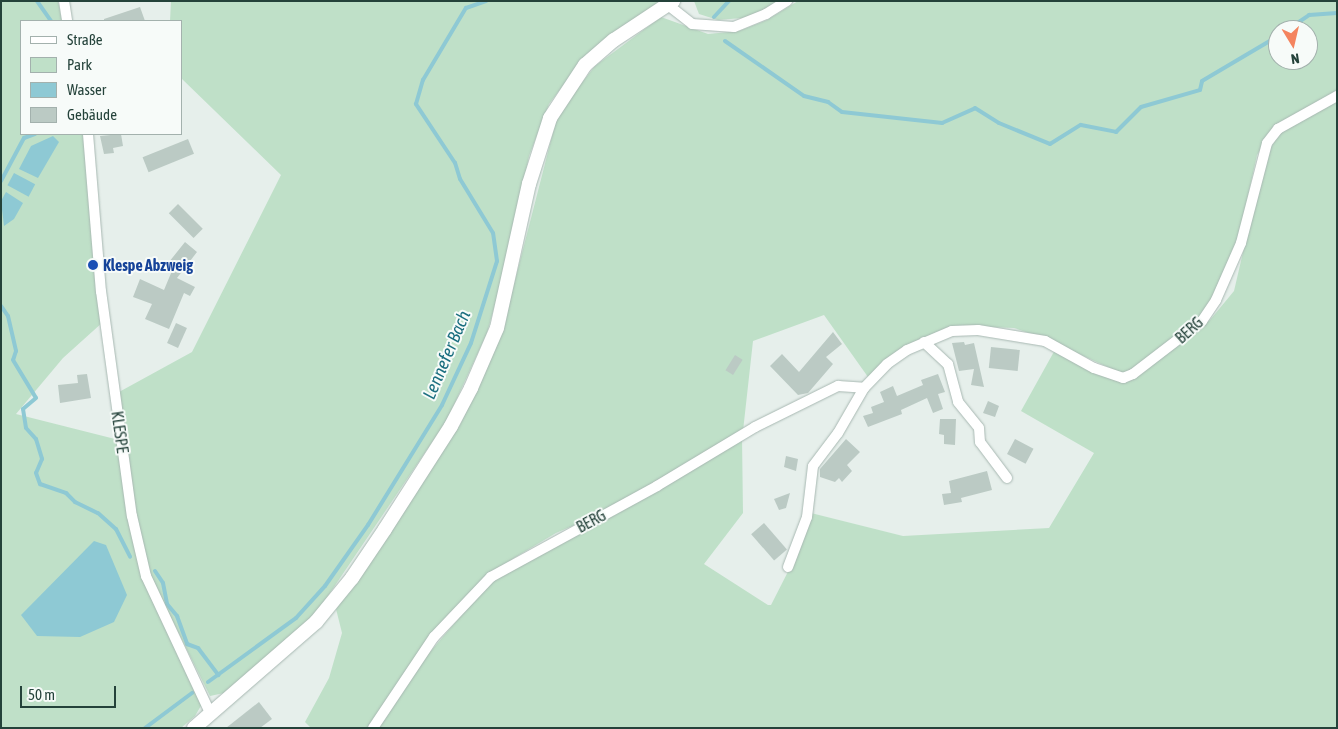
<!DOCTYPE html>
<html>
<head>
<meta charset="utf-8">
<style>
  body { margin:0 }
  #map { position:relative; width:1338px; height:729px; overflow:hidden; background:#e6efeb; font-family:"Asap Condensed",sans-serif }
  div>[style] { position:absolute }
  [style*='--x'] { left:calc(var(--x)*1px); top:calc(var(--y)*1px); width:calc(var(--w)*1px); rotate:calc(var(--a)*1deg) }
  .green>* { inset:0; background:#bfe0c8 }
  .water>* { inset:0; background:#8ec9d4; transform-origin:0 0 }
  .stream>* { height:4px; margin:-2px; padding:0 2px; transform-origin:2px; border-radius:2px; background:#8ec9d4 }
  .building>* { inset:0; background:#bbcac4; transform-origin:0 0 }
  .roads { filter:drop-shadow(0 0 1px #a8b8b2) drop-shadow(0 0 1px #a8b8b2) }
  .street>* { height:10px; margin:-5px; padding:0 5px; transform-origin:5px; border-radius:5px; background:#fff }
  .secondary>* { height:14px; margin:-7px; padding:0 7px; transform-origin:7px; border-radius:7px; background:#fff }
  .dots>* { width:14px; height:14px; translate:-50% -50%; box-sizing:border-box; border:2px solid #f7fbf9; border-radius:50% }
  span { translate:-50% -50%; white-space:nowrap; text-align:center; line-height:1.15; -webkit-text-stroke:4px #f7fbf9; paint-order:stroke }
  .transit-label { font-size:16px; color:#164399; font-weight:700 }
  .left { translate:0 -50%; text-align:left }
  .street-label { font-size:16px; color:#24423a }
  .water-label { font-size:18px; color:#1c6f80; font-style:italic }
  .frame { position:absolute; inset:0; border:2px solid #24423a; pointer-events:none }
  .legend { position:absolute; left:20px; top:20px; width:162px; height:115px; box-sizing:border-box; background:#f7fbf9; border:1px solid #a3b1ad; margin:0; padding:6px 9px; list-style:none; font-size:15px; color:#24423a }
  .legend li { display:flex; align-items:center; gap:10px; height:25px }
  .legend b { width:25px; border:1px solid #a3b1ad }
  .north { position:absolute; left:1268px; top:20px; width:50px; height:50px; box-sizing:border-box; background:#f7fbf9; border:1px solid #a3b1ad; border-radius:50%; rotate:171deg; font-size:14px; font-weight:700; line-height:20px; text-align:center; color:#24423a }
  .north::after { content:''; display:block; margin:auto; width:18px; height:22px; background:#f4845f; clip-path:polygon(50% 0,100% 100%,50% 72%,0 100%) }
  .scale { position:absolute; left:20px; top:686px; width:96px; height:22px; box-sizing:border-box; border:2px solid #24423a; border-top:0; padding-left:6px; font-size:15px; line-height:18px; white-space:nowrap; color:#24423a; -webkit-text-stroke:4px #f7fbf9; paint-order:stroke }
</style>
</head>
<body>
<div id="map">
  <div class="green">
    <div style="clip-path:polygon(1px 1px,58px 1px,62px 21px,21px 21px,21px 134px,89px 134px,103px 322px,63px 358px,16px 414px,119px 440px,134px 539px,202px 704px,195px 716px,181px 728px,1px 728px)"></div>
    <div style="clip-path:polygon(171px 1px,662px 1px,586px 55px,549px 104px,529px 156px,510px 250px,487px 333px,447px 420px,315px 615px,224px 693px,210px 696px,151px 578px,140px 541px,119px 392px,192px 352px,281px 175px,181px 78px,181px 21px,170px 21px)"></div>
    <div style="clip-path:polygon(694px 1px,784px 1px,754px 17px,718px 20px,699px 14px)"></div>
    <div style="clip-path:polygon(evenodd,798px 1px,1337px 1px,1337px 90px,1274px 128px,1257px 155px,1237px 245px,1209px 308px,1156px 355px,1123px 374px,1044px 338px,1014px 328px,961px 326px,921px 342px,868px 377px,824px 315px,753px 341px,743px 431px,600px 514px,556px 533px,514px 558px,486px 581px,430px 644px,374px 728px,311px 728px,305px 722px,329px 678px,342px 633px,336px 609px,460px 425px,502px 331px,558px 113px,595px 66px,661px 17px,708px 34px,739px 31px,767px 20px,798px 1px,1278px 30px,1308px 30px,1308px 60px,1278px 60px,1278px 30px)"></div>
    <div style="clip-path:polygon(1337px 101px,1337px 728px,378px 728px,413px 672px,488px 584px,742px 437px,743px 513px,704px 564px,768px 605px,771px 605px,797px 554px,811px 513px,903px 536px,1049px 528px,1094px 453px,1021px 411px,1056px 348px,1122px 381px,1177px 346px,1210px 320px,1234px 291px,1265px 158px,1280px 132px)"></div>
  </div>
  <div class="water">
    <div style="clip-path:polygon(53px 136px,59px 142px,38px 178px,19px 169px,31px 146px)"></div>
    <div style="left:14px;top:173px;width:24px;height:14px;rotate:28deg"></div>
    <div style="clip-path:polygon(6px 192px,23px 203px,14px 219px,4px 226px,1px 201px)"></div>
    <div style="clip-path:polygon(94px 541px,106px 545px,127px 595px,114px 622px,80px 637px,37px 636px,21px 615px)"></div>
  </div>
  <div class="stream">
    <div style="--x:37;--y:1;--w:24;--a:55"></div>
    <div style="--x:714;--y:17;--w:22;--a:-47"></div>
    <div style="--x:1287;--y:30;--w:27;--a:-34"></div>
    <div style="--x:1309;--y:15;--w:28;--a:-4"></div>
    <div style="--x:725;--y:41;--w:96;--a:34.8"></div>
    <div style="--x:804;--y:96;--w:25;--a:14"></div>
    <div style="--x:828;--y:102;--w:17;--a:36"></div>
    <div style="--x:842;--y:112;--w:101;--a:6.3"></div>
    <div style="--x:942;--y:123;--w:36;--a:-24"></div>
    <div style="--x:975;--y:108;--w:28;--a:32"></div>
    <div style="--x:999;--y:123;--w:55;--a:22.4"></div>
    <div style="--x:1050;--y:144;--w:36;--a:-32"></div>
    <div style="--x:1081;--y:125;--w:36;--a:11"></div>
    <div style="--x:1116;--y:132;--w:35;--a:-45"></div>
    <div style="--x:1141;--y:107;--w:61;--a:-16.1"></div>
    <div style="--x:1200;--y:90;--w:9;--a:-77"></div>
    <div style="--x:1202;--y:81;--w:88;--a:-30.6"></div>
    <div style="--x:1;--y:181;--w:49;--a:-61.9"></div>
    <div style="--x:24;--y:138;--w:12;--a:-20"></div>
    <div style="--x:1;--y:306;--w:12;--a:55"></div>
    <div style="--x:8;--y:316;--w:36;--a:77"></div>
    <div style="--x:16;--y:351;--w:9;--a:108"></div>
    <div style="--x:13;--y:360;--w:44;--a:58.8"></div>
    <div style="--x:36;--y:398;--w:17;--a:140"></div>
    <div style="--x:23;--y:409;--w:19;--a:81"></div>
    <div style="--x:26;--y:428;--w:15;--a:48"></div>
    <div style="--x:36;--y:439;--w:21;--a:73"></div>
    <div style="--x:42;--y:459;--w:15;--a:113"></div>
    <div style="--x:36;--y:473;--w:12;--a:70"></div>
    <div style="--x:40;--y:484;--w:28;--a:19"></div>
    <div style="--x:66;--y:493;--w:13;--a:45"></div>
    <div style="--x:75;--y:502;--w:25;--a:26"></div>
    <div style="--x:98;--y:513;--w:24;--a:42"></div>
    <div style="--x:116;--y:529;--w:31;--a:63"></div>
    <div style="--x:155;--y:571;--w:14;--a:56"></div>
    <div style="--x:163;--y:583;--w:21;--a:79"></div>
    <div style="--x:167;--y:604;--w:16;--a:50"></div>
    <div style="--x:177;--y:616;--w:30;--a:70"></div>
    <div style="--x:187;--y:644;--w:12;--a:20"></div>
    <div style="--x:198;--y:648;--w:34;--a:53"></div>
    <div style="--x:208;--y:682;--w:109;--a:-36"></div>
    <div style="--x:296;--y:618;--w:43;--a:-47.8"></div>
    <div style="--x:325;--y:586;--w:75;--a:-54.8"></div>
    <div style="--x:368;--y:525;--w:141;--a:-58.3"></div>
    <div style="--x:442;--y:405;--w:68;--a:-64.9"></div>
    <div style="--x:471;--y:343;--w:86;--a:-72.4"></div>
    <div style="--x:497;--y:261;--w:28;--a:-98"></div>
    <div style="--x:493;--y:233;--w:63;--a:-121.4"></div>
    <div style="--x:460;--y:179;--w:17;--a:-107"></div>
    <div style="--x:455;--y:163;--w:71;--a:-123.5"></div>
    <div style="--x:416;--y:104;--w:25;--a:-74"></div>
    <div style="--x:423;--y:80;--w:84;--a:-59.2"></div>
    <div style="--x:466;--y:8;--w:21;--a:-19"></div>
    <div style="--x:145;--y:728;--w:59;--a:-36.7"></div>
  </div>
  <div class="building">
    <div style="clip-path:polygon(140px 7px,145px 21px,104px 21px,104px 19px)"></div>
    <div style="clip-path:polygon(121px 134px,123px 146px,113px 148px,114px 153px,104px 154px,100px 136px)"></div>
    <div style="left:188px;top:139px;width:16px;height:49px;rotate:68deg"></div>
    <div style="left:178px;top:204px;width:35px;height:13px;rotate:45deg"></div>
    <div style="clip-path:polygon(185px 242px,197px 252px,177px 278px,195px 287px,190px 296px,184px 293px,169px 329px,145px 319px,152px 304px,133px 297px,140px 279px,164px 290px,174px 266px,169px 262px)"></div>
    <div style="left:176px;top:323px;width:12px;height:22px;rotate:24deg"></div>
    <div style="clip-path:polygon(833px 332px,842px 344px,826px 357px,833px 364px,808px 393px,798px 395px,770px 366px,782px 354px,799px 372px)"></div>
    <div style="clip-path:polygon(964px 342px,965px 345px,974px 343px,984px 387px,971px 385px,974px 369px,959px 371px,952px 343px)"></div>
    <div style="left:991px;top:347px;width:29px;height:21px;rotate:6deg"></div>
    <div style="left:735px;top:355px;width:9px;height:18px;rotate:32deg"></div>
    <div style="clip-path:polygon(87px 374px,91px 398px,60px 403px,58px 385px,78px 383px,77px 375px)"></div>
    <div style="clip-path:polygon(938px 374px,945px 392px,938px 394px,943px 409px,933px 413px,927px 398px,901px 410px,902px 414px,868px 427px,863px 416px,873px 413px,871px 407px,884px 402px,880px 392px,893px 386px,897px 396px,923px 385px,921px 380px)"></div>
    <div style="clip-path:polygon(988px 401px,999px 406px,995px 417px,983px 413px)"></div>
    <div style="clip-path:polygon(940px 419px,956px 419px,955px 445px,944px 444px,944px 435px,939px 434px)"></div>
    <div style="clip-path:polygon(846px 439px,860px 452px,847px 465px,852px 471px,842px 482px,839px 478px,835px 482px,820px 477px,820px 469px)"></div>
    <div style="left:1015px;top:439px;width:21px;height:17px;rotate:28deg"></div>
    <div style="clip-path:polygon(786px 456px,798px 459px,796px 471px,784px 467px)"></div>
    <div style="clip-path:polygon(987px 471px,992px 490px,961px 498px,962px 502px,944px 505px,942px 494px,951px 493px,949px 481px)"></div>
    <div style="clip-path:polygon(790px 493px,786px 508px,779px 510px,774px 499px)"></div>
    <div style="left:764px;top:523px;width:35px;height:17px;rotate:49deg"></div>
    <div style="clip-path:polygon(259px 702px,272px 719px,260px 728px,226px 728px)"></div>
  </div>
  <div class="roads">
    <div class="street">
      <div style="--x:64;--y:1;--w:20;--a:81"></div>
      <div style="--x:668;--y:5;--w:31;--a:38"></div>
      <div style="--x:692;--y:24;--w:42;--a:4.1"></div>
      <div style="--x:734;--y:27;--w:35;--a:-22"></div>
      <div style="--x:766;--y:14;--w:25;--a:-32"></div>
      <div style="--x:88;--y:134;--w:158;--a:85.3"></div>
      <div style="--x:101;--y:291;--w:227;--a:82.2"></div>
      <div style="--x:132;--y:516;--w:62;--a:76.9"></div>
      <div style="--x:146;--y:576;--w:153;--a:64.9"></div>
      <div style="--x:924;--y:342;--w:33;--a:43"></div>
      <div style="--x:948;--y:364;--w:39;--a:75"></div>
      <div style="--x:958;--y:402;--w:33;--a:51"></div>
      <div style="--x:979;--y:428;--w:14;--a:86"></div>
      <div style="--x:980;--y:442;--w:45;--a:53.1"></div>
      <div style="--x:788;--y:567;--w:53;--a:-69.2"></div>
      <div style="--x:807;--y:517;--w:51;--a:-83.3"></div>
      <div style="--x:813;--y:466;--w:41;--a:-52.9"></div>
      <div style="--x:838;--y:433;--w:52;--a:-60"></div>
      <div style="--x:864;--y:388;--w:33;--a:-46"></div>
      <div style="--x:887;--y:364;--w:24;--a:-35"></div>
      <div style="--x:907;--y:350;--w:49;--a:-22.9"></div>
      <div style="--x:952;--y:331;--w:26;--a:-2"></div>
      <div style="--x:978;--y:330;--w:68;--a:9.3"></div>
      <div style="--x:1045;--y:341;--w:56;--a:28.9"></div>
      <div style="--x:1094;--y:368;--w:31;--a:19"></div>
      <div style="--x:1123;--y:378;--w:11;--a:-22"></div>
      <div style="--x:1133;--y:374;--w:87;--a:-37.5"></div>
      <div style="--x:1202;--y:321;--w:25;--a:-56"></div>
      <div style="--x:1216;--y:300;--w:62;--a:-66.3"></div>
      <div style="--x:1241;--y:243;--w:103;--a:-75.4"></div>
      <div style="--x:1267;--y:143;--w:18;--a:-52"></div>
      <div style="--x:1278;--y:129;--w:68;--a:-29.2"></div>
      <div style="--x:373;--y:728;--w:110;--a:-56.2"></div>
      <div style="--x:434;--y:637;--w:83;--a:-46.5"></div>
      <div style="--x:491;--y:577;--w:189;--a:-28.7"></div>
      <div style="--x:657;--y:486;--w:114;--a:-31"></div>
      <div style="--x:755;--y:427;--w:93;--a:-26.3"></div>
      <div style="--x:838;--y:386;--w:26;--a:4"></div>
    </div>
    <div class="secondary">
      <div style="--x:194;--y:728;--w:162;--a:-41"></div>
      <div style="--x:316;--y:622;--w:57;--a:-50.7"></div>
      <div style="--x:352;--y:578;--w:59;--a:-56"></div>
      <div style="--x:385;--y:529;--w:122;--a:-57.3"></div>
      <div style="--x:451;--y:426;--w:43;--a:-62.2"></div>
      <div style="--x:471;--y:388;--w:65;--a:-66.6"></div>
      <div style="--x:497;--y:328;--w:148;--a:-77.5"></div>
      <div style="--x:529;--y:184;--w:69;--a:-72.3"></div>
      <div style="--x:550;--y:118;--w:64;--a:-56.6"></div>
      <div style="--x:585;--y:65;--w:38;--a:-41"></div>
      <div style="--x:614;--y:40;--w:71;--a:-33.5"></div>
    </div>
  </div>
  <div class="dots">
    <div style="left:93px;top:265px;background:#1a4fb4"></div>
  </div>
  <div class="transit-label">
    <span class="left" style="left:103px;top:265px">Klespe Abzweig</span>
  </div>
  <div class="street-label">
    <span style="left:1189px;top:330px;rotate:-42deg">BERG</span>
    <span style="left:120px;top:432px;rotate:82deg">KLESPE</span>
    <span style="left:591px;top:521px;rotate:-28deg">BERG</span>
  </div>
  <div class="water-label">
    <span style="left:447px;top:355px;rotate:-67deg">Lennefer Bach</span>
  </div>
  <div class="frame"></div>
  <ul class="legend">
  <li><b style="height:6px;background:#fff"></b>Straße</li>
  <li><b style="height:14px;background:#bfe0c8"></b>Park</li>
  <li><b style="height:14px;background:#8ec9d4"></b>Wasser</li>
  <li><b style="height:14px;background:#bbcac4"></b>Gebäude</li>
  </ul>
  <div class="north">N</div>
  <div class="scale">50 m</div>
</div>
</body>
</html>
